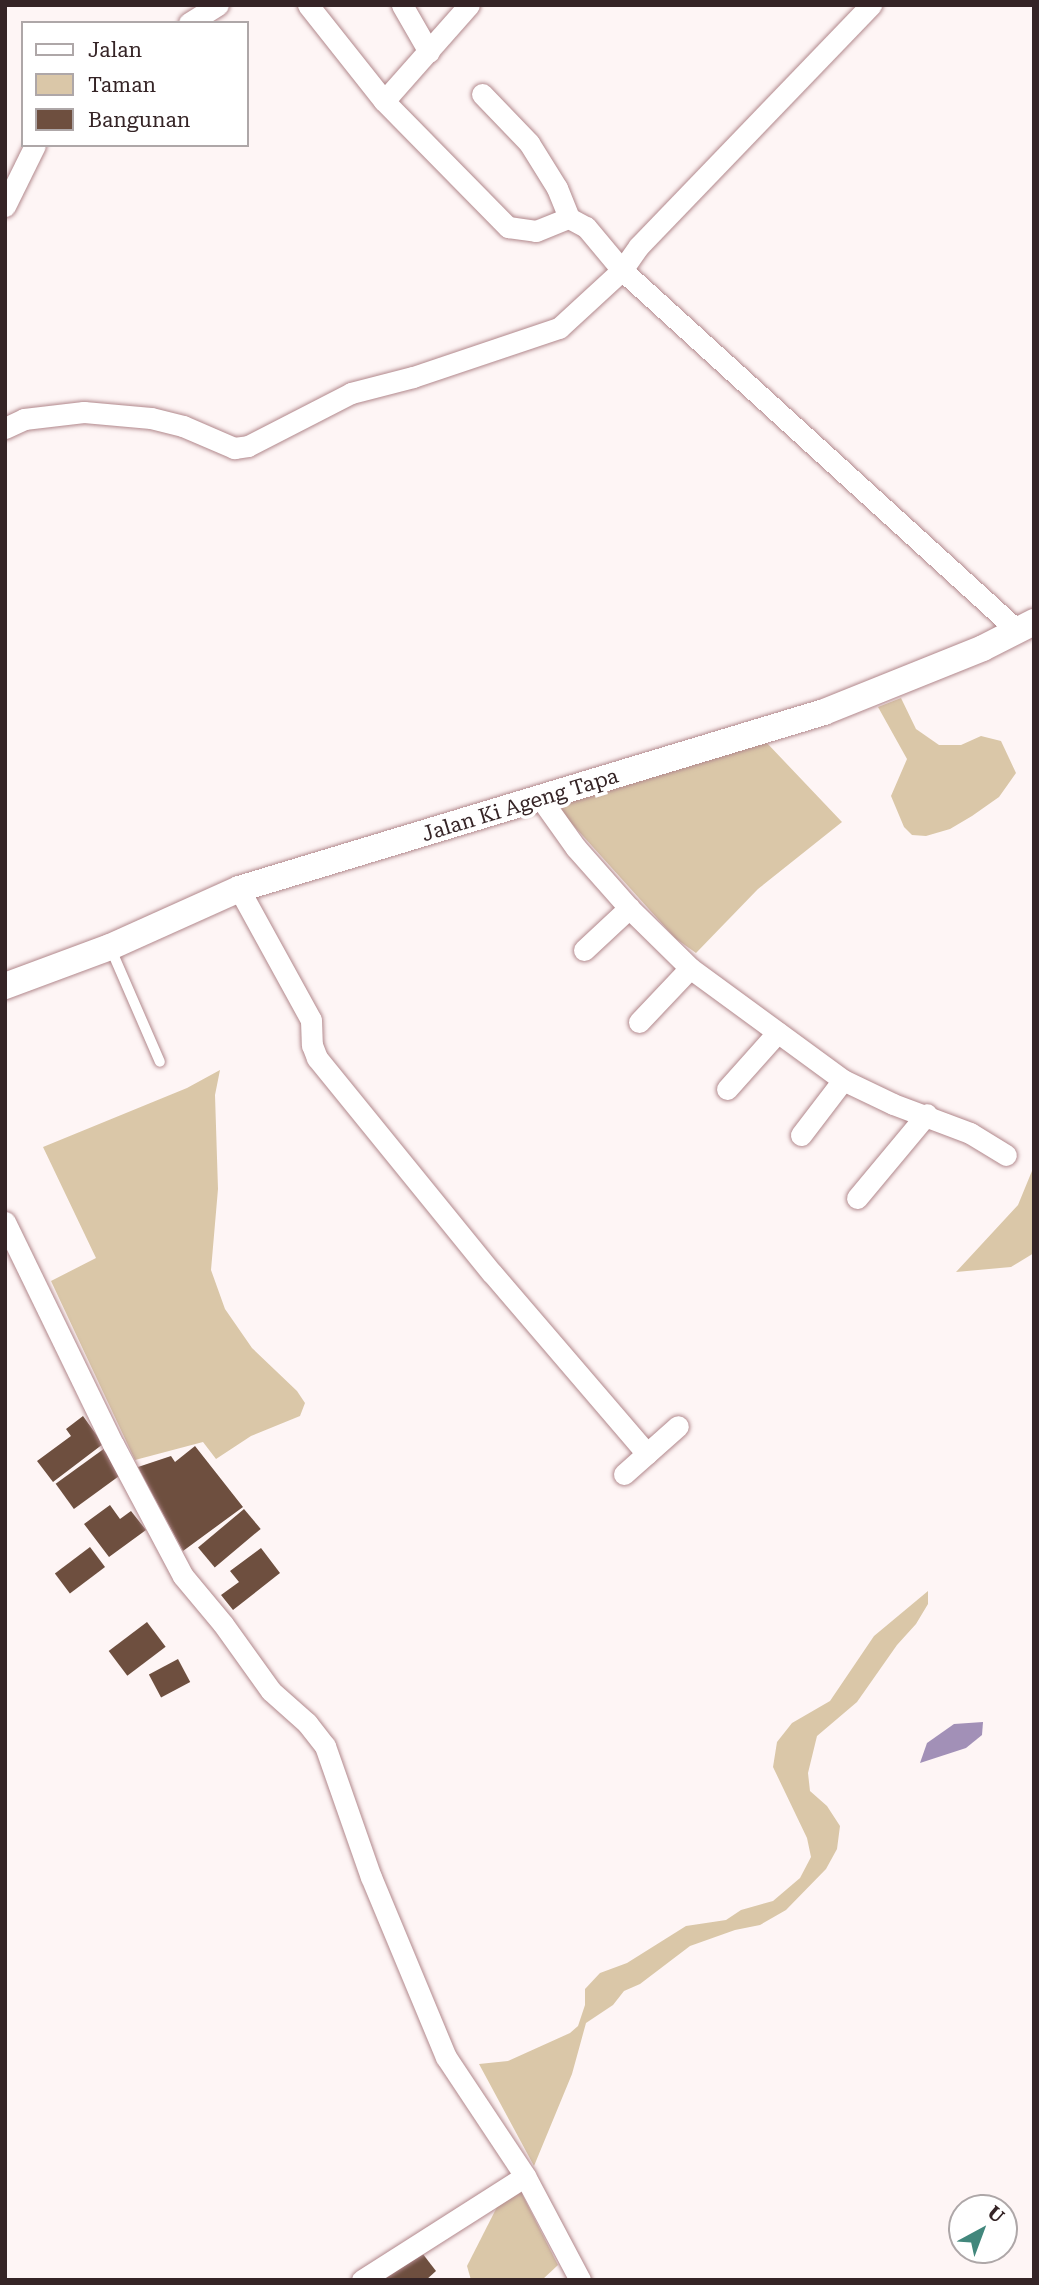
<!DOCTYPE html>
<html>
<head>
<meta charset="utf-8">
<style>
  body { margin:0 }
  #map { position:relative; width:1039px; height:2285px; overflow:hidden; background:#fef5f5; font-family:"Roboto Serif",serif }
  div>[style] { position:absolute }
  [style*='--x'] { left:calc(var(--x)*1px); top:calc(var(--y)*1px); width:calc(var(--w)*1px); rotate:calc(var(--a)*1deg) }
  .green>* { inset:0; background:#dac7a8 }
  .water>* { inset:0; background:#a290b7 }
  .building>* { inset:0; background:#6e4f3f; transform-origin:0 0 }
  .roads { filter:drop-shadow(0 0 2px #b1888c) drop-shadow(0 0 2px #b1888c) }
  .service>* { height:10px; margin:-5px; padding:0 5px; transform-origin:5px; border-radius:5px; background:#fff }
  .minor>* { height:21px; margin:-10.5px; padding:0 10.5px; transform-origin:10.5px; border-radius:10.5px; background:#fff }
  .tertiary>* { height:26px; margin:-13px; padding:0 13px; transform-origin:13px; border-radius:13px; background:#fff }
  span { translate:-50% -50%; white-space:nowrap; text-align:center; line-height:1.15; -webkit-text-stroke:7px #fff; paint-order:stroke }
  .street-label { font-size:21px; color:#352426 }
  .frame { position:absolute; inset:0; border:7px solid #352426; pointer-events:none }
  .legend { position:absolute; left:21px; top:21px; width:228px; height:126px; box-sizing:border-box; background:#fff; border:2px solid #aea7a8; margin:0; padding:9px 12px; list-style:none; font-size:21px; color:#352426 }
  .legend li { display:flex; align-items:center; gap:14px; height:35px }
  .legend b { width:35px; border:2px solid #aea7a8 }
  .north { position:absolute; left:948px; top:2194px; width:70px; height:70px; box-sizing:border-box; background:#fff; border:2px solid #aea7a8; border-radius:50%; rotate:41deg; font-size:19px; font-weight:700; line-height:28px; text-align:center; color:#352426 }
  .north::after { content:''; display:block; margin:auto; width:24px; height:32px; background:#42877c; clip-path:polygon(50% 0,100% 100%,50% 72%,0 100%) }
</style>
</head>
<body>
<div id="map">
  <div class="green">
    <div style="clip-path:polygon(901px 698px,916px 729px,939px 745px,961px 745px,981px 736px,1001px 741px,1016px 773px,999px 797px,972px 816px,950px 829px,926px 836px,912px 835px,904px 827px,891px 796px,907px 759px,878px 707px)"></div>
    <div style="clip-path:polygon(765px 741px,842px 822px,758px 889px,696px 953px,675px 938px,555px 805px)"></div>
    <div style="clip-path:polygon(220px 1070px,215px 1095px,218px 1189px,211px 1270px,225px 1309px,252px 1348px,297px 1391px,305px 1403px,300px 1416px,251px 1436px,216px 1459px,203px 1442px,135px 1460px,51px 1281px,96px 1258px,43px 1147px,187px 1088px)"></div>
    <div style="clip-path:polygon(1034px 1166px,1034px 1253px,1011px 1267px,956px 1272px,1018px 1205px)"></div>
    <div style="clip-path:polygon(928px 1591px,928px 1604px,916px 1624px,897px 1645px,857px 1702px,817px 1736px,808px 1773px,810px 1791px,827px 1806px,840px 1826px,837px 1849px,826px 1869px,786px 1910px,760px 1925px,735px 1930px,690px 1946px,640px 1984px,624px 1991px,613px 2005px,586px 2023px,572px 2074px,534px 2166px,479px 2064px,508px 2061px,570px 2033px,578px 2026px,585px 2005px,585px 1989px,600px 1973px,627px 1963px,686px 1926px,726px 1920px,741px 1910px,773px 1901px,800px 1878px,811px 1857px,807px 1838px,773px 1767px,777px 1742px,792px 1723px,830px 1701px,874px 1636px)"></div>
    <div style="clip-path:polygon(521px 2192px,558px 2265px,542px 2280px,471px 2280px,467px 2266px,497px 2207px)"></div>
  </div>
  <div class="water">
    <div style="clip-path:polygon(983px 1722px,982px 1735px,966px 1748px,920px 1763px,927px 1743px,954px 1724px)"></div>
  </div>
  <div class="building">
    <div style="clip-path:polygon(83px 1416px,103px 1444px,53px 1482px,37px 1461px,71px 1436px,66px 1429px)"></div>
    <div style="clip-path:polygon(195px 1446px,243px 1507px,183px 1551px,138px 1467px,171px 1456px,175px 1462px)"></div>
    <div style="left:105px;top:1448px;width:31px;height:61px;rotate:54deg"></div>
    <div style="clip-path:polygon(110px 1505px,120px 1519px,131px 1511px,146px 1530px,109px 1557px,84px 1524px)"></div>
    <div style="left:244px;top:1509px;width:26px;height:60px;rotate:50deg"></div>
    <div style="left:90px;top:1547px;width:25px;height:44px;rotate:53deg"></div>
    <div style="clip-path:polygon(261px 1548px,280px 1573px,233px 1610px,221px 1595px,239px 1582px,230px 1571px)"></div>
    <div style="left:147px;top:1622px;width:31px;height:48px;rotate:53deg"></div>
    <div style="left:178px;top:1659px;width:26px;height:33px;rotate:62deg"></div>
    <div style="clip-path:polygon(419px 2249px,436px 2271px,426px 2280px,384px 2280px,382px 2278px)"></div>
  </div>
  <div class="roads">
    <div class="service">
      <div style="--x:110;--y:947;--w:125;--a:66.5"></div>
    </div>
    <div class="minor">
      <div style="--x:308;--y:5;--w:122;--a:51.6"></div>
      <div style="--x:384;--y:101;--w:177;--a:45.5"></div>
      <div style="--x:508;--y:227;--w:28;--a:8"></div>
      <div style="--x:536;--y:231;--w:35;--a:-22"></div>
      <div style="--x:569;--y:218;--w:19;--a:28"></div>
      <div style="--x:586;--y:227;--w:56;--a:50.1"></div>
      <div style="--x:622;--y:270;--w:534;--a:42.35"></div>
      <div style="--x:402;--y:5;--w:54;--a:60.1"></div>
      <div style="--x:189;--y:23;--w:34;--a:-32"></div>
      <div style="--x:482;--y:94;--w:68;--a:46.2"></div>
      <div style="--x:529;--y:143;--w:53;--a:58.1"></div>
      <div style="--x:557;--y:188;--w:32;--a:68"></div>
      <div style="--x:384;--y:101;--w:128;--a:-48.5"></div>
      <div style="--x:5;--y:206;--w:68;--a:-63.8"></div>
      <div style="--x:5;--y:428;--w:21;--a:-25"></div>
      <div style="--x:24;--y:419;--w:60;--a:-6.7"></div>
      <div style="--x:84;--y:412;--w:67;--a:5.1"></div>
      <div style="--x:151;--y:418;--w:33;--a:14"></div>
      <div style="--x:183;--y:426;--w:56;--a:23.3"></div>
      <div style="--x:234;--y:448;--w:14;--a:-8"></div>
      <div style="--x:248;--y:446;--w:116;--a:-27.2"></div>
      <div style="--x:351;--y:393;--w:64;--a:-14.5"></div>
      <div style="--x:413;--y:377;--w:154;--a:-18.6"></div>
      <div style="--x:559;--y:328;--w:86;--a:-42.6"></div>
      <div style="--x:622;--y:270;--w:29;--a:-55"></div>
      <div style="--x:639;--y:246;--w:335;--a:-46.1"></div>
      <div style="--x:541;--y:799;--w:60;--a:54.5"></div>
      <div style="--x:576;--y:848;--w:80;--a:48.5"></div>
      <div style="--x:629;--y:908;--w:86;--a:44.5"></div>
      <div style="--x:690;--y:968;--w:190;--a:36.2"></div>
      <div style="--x:843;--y:1080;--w:55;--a:25.6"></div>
      <div style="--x:893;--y:1104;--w:82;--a:20.6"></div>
      <div style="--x:970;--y:1133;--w:42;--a:31.4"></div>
      <div style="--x:239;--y:889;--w:149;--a:61.2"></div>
      <div style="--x:311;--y:1020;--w:25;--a:88"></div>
      <div style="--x:312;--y:1045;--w:14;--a:69"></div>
      <div style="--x:317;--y:1058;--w:277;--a:50.9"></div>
      <div style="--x:492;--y:1273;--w:238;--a:49.4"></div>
      <div style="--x:584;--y:950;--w:62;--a:-43"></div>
      <div style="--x:639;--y:1022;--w:74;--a:-46.6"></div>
      <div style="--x:727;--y:1089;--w:76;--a:-48.2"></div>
      <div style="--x:801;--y:1135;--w:69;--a:-52.6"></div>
      <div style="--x:857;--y:1198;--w:109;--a:-50.2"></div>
      <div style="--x:5;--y:1222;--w:247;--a:64.1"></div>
      <div style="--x:113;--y:1444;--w:149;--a:62.1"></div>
      <div style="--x:183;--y:1576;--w:62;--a:50.2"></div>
      <div style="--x:223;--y:1624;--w:82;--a:54.4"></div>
      <div style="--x:271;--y:1691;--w:48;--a:41.6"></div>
      <div style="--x:307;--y:1723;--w:29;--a:52"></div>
      <div style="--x:325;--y:1746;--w:139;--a:70.7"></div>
      <div style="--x:371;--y:1877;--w:195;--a:67.4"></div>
      <div style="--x:446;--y:2057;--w:143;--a:56.4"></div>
      <div style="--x:525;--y:2176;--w:118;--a:62.1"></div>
      <div style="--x:624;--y:1474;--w:72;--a:-41.6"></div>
      <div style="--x:362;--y:2280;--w:193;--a:-32.5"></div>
    </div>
    <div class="tertiary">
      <div style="--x:5;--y:986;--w:112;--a:-20.4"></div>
      <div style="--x:110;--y:947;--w:141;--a:-24.2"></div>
      <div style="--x:239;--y:889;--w:611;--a:-16.83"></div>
      <div style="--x:824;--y:712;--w:171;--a:-21.9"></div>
      <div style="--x:983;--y:648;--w:57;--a:-27"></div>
    </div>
  </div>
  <div class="street-label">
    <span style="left:520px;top:805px;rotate:-17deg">Jalan Ki Ageng Tapa</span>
  </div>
  <div class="frame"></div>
  <ul class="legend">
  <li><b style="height:9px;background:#fff"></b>Jalan</li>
  <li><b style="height:19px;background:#dac7a8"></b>Taman</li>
  <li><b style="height:19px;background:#6e4f3f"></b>Bangunan</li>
  </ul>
  <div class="north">U</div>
</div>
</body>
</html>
